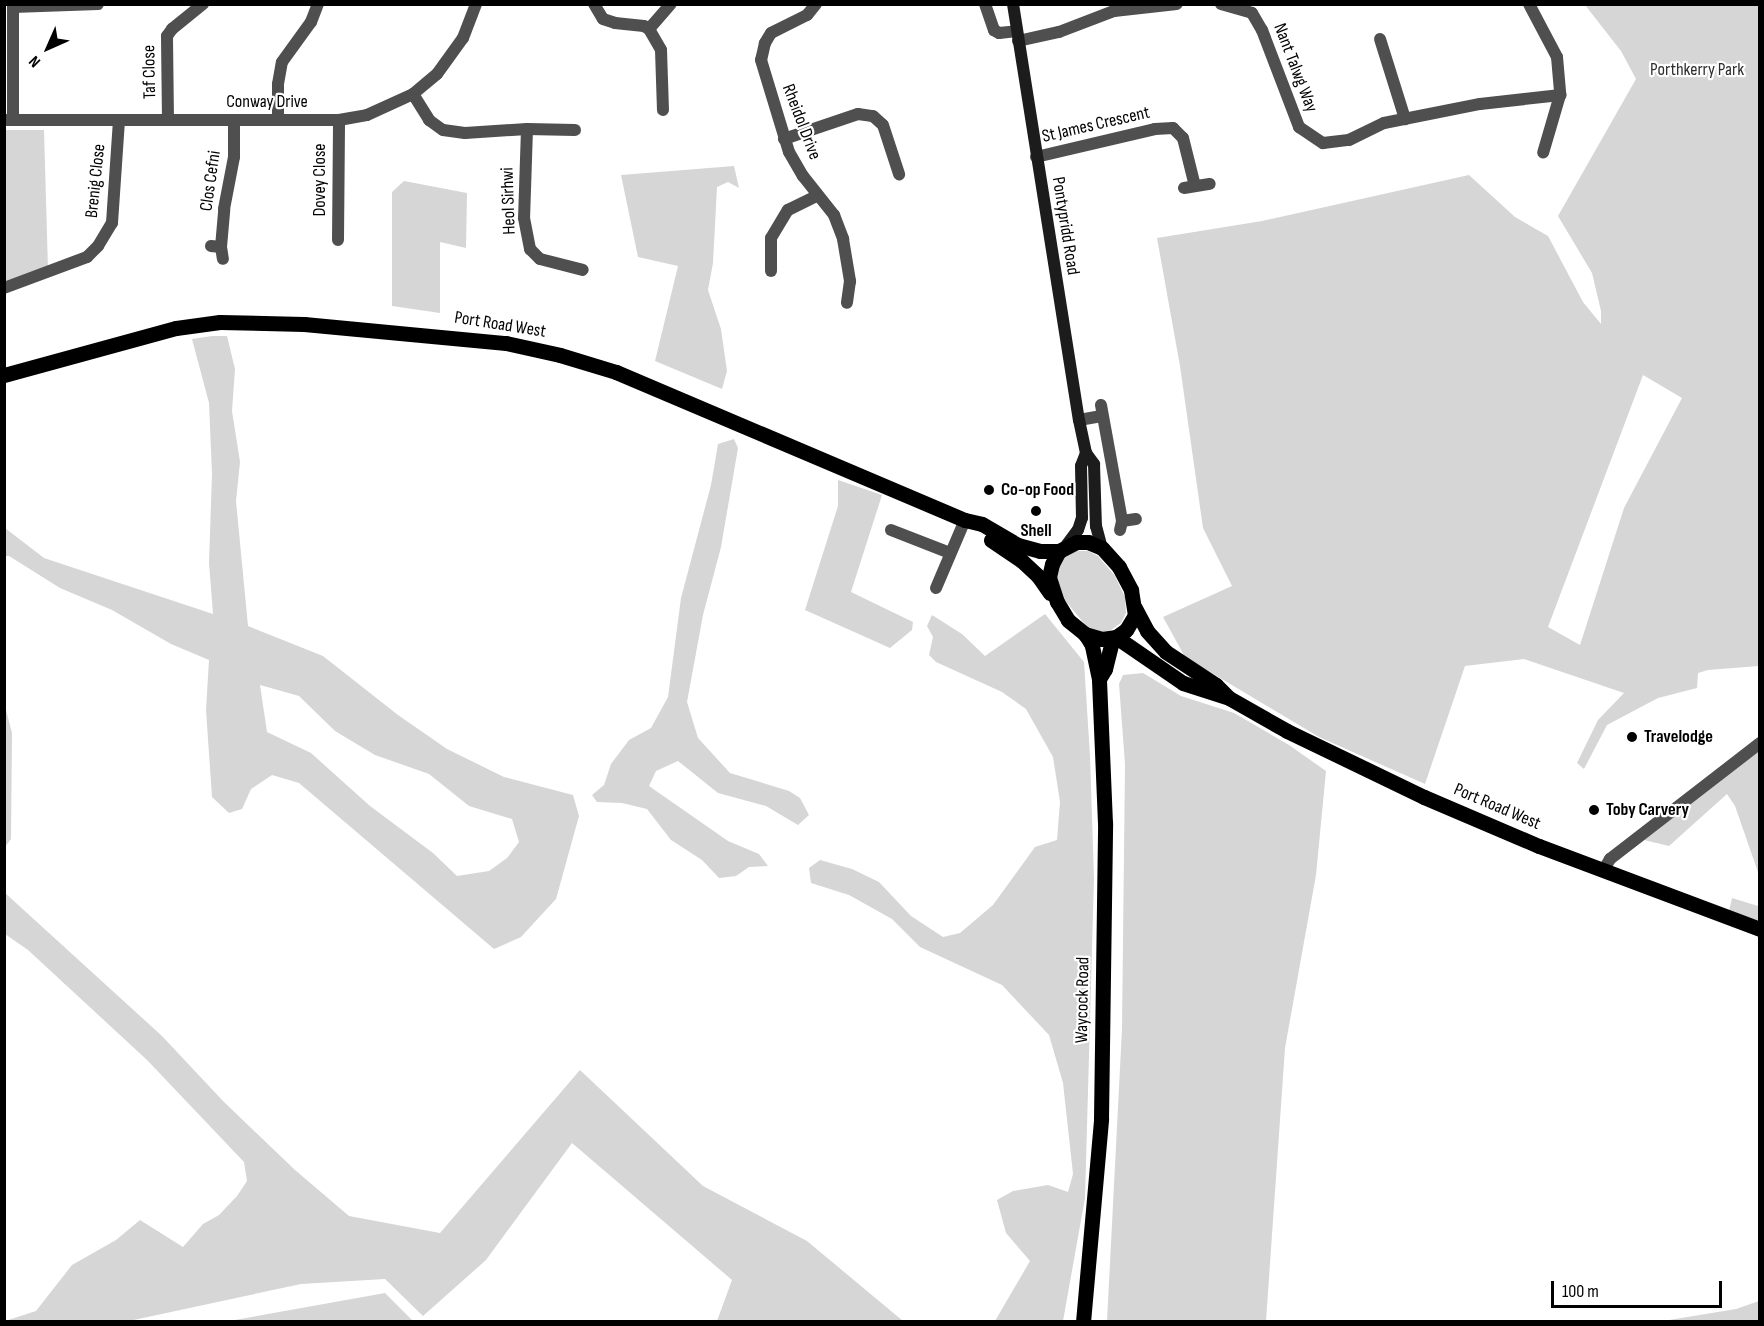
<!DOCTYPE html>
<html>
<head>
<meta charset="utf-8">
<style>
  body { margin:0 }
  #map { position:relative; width:1764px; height:1326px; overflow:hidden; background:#fff; font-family:"Sofia Sans Condensed",sans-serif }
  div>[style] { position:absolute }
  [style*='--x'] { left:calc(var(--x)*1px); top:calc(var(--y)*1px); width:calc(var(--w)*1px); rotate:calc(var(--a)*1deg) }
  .green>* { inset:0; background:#d6d6d6 }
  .street>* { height:12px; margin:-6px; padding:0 6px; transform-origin:6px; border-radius:6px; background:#4f4f4f }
  .secondary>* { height:12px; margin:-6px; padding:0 6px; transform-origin:6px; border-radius:6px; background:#1c1c1c }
  .primary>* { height:15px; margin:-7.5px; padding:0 7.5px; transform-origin:7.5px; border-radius:7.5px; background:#000 }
  .dots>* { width:16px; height:16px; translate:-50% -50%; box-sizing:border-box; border:3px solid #fff; border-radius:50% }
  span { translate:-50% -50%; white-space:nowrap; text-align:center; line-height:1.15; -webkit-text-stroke:4.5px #fff; paint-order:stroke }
  .street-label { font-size:18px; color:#000 }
  .park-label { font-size:18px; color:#2d2d2d }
  .poi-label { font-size:18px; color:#000; font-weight:700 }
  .left { translate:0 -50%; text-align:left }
  .frame { position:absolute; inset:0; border:6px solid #000; pointer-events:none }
  .north { position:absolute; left:18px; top:18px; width:60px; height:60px; -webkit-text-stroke:4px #fff; paint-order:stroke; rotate:225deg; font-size:16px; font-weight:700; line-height:24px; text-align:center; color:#000 }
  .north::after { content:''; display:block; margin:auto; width:21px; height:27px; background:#000; clip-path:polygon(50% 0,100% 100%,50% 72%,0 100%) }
  .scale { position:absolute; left:1551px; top:1281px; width:171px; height:27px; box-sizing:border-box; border:3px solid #000; border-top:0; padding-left:8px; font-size:18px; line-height:21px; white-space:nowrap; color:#000; -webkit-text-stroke:4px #fff; paint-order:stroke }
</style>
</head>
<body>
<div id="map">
  <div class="green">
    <div style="clip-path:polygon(evenodd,1585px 5px,1759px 5px,1759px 666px,1708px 670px,1698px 673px,1697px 688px,1658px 698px,1607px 725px,1584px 769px,1577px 763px,1598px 720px,1624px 693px,1524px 659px,1465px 666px,1425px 784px,1319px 737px,1185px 657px,1163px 617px,1232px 586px,1203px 528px,1180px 366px,1157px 238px,1262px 221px,1469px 175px,1515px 217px,1548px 236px,1583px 302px,1601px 324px,1601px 311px,1592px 273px,1558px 216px,1636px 79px,1621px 51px,1585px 5px,1643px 375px,1682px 398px,1624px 508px,1580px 645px,1548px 627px,1643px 375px)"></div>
    <div style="clip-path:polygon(5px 130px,44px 130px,48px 270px,5px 285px)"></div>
    <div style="clip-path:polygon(734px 166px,739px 188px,728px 182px,717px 187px,713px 263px,708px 290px,721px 329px,727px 371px,722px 389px,655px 361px,678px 266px,638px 257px,621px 175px)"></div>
    <div style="clip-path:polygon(404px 181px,467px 193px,466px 248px,440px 242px,440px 313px,392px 306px,392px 192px)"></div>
    <div style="clip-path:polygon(evenodd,212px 336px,227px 336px,235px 369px,232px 411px,240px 462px,236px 501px,248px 626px,323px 656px,398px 715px,447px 749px,504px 777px,573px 795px,579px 816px,556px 899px,521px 937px,494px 949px,299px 783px,272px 775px,251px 789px,242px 809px,229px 813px,212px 797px,206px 710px,209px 660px,171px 644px,112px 610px,60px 588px,9px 556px,5px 556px,5px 528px,44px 558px,213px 614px,209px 563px,212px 474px,209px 403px,192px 339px,212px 336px,260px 685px,299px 696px,335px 731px,375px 755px,429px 774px,469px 806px,512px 819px,519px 842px,507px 858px,489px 871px,457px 876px,433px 853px,370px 806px,311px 753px,267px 732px,260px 685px)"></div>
    <div style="clip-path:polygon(734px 439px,738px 448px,721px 547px,703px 615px,687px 702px,698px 738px,730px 773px,789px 791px,800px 798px,809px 815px,798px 825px,766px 806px,718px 793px,678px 761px,656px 771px,649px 786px,728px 841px,759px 854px,768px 866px,749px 867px,736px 876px,719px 878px,702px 860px,671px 840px,647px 809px,622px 803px,597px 802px,592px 795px,604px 785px,611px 764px,629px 740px,651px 728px,668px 697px,681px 598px,711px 485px,718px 444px)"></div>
    <div style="clip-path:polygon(838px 480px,882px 495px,851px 592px,913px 622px,912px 630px,890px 648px,805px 610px,838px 506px)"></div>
    <div style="clip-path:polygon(1077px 551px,1088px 551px,1098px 556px,1115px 576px,1125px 597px,1126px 613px,1121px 623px,1111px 630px,1104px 632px,1088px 628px,1063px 598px,1057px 578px,1058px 567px,1065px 557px)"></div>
    <div style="clip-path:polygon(1045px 614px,1084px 662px,1090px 756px,1094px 878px,1085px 1198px,1063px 1321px,995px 1321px,1030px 1261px,1006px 1233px,997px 1200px,1013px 1191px,1048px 1185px,1068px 1192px,1073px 1174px,1063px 1083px,1049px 1035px,1002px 985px,920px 947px,892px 919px,849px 895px,811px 883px,809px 868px,820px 860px,852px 869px,879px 882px,911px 916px,943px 937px,960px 933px,993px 905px,1035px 847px,1057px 840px,1060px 802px,1053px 757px,1026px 709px,1002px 692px,936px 662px,929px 655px,933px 637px,927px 626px,932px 615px,962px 634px,985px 656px)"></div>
    <div style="clip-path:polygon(1143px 673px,1181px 696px,1234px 713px,1289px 745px,1326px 771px,1316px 875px,1285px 1048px,1266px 1321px,1107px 1321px,1122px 1029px,1125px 764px,1119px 684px,1123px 675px)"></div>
    <div style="clip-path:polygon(4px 702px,12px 733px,11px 839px,5px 847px)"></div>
    <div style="clip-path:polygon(1759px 750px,1759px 875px,1735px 806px,1727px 794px,1669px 846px,1644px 840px)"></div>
    <div style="clip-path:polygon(4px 892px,162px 1036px,223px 1101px,295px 1170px,349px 1216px,440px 1233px,580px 1070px,703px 1186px,807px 1241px,903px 1321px,717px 1321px,732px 1280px,572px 1143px,486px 1260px,423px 1316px,385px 1279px,301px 1284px,129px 1321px,5px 1321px,36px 1311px,72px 1265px,116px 1240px,140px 1220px,183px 1247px,203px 1224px,219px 1215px,237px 1196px,247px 1181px,244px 1162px,147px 1060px,28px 950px,5px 934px)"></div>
    <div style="clip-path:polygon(1732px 898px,1758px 906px,1759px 902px,1759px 921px,1729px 911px)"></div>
    <div style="clip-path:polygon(385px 1293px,413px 1321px,229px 1321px)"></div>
    <div style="clip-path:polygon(1759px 1301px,1759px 1321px,1663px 1321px,1736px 1309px)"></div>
  </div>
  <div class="street">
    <div style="--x:13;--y:4;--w:116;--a:90"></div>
    <div style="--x:594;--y:4;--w:17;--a:59"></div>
    <div style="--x:603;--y:19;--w:13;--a:18"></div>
    <div style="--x:615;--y:23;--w:29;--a:6"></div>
    <div style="--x:644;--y:26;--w:6;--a:31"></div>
    <div style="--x:649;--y:29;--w:24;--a:60"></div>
    <div style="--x:661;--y:50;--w:60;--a:88.1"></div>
    <div style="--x:816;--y:4;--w:14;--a:129"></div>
    <div style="--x:807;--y:15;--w:40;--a:153.4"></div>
    <div style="--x:771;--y:33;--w:12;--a:121"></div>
    <div style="--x:765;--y:43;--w:17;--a:103"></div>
    <div style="--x:761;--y:60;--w:96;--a:73.1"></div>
    <div style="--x:789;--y:152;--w:28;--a:60"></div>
    <div style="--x:803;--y:176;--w:50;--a:51.5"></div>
    <div style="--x:834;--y:215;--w:26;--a:69"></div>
    <div style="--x:843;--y:239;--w:43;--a:80.5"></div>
    <div style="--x:850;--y:281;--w:22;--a:98"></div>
    <div style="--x:985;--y:4;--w:28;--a:71"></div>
    <div style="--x:994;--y:30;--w:6;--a:31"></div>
    <div style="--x:999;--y:33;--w:18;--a:-6"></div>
    <div style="--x:1221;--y:4;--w:32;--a:16"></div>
    <div style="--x:1252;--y:13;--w:20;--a:60"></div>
    <div style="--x:1262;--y:30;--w:104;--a:69.1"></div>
    <div style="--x:1299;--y:127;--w:29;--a:34"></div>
    <div style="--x:1323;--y:143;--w:26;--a:-7"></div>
    <div style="--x:1349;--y:140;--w:39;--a:-26"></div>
    <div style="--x:1384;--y:123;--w:98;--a:-11.2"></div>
    <div style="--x:1480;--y:104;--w:81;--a:-6.4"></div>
    <div style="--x:1529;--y:4;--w:60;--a:62.2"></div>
    <div style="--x:1557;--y:57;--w:38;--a:85"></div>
    <div style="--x:1560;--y:95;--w:60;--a:106.3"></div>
    <div style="--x:13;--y:7;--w:85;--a:-2"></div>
    <div style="--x:649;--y:29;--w:33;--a:-49"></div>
    <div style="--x:1380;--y:39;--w:84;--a:72.6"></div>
    <div style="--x:1018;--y:41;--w:42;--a:-12.4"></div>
    <div style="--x:1059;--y:32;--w:59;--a:-20.9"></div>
    <div style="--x:1114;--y:11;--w:63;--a:-6.3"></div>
    <div style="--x:413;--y:94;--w:31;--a:58"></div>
    <div style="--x:429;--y:120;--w:17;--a:36"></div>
    <div style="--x:443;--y:130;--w:22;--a:8"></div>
    <div style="--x:465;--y:133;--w:62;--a:-3.7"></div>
    <div style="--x:527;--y:129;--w:89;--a:91.9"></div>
    <div style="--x:524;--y:218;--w:32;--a:79"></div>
    <div style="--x:530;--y:249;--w:14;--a:45"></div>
    <div style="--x:540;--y:259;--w:44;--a:14.3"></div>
    <div style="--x:4;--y:120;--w:335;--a:0"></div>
    <div style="--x:339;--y:120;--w:28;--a:-10"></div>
    <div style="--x:367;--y:115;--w:51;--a:-24.5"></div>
    <div style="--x:413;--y:94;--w:31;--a:-40"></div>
    <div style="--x:437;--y:74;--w:44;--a:-54.2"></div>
    <div style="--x:463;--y:38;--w:36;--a:-69"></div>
    <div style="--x:168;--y:120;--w:84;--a:-90.7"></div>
    <div style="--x:167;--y:36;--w:9;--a:-54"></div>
    <div style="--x:172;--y:29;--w:40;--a:-39"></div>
    <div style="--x:278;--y:120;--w:36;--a:-90"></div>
    <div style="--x:278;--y:84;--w:22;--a:-80"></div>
    <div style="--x:282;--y:62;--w:49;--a:-54.1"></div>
    <div style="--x:311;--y:22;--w:19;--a:-69"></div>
    <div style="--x:527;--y:129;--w:48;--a:1.2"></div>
    <div style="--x:784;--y:139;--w:78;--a:-18.7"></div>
    <div style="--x:858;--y:114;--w:15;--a:8"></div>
    <div style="--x:873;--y:116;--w:13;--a:42"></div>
    <div style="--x:883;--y:125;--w:52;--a:71.9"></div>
    <div style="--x:1036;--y:157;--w:122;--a:-13.2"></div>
    <div style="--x:1155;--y:129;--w:18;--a:-3"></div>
    <div style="--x:1173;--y:128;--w:14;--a:45"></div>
    <div style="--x:1183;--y:138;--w:49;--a:76"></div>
    <div style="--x:1184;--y:188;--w:26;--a:-9"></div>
    <div style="--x:338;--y:240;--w:120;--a:-89.5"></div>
    <div style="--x:211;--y:246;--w:10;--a:6"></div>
    <div style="--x:221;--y:247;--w:12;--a:81"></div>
    <div style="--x:221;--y:247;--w:38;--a:-85"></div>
    <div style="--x:224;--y:209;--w:53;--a:-79.1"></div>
    <div style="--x:234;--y:157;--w:37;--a:-90"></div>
    <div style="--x:771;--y:271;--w:33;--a:-90"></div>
    <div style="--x:771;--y:238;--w:33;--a:-59"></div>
    <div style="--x:788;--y:210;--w:32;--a:-26"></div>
    <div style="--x:4;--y:288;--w:89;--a:-20.5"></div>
    <div style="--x:87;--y:257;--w:16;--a:-45"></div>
    <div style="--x:98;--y:246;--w:27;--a:-59"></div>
    <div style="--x:112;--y:223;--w:103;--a:-86.1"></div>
    <div style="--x:1101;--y:405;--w:118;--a:79.7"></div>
    <div style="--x:1079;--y:420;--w:23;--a:-10"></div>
    <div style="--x:891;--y:530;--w:63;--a:21.3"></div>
    <div style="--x:1120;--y:530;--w:9;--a:-77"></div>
    <div style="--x:1122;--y:521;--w:14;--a:-8"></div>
    <div style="--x:936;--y:588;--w:74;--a:-66.9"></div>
    <div style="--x:1603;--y:871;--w:14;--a:-60"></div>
    <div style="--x:1610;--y:859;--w:190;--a:-37.7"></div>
  </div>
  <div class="secondary">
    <div style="--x:1013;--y:4;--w:421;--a:81"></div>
    <div style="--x:1079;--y:420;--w:34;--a:78"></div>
    <div style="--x:1086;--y:453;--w:14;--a:54"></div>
    <div style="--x:1094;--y:464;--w:62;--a:88.2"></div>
    <div style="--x:1096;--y:526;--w:23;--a:75"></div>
    <div style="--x:1065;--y:547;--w:21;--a:-53"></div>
    <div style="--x:1078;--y:530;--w:13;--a:-72"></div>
    <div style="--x:1082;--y:518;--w:52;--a:-91.1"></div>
    <div style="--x:1081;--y:466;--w:14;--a:-69"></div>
  </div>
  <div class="primary">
    <div style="--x:4;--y:375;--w:178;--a:-15.3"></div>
    <div style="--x:176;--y:328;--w:44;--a:-7.8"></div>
    <div style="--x:220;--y:322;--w:84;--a:1.4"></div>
    <div style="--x:304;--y:324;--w:203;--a:5.4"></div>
    <div style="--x:506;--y:343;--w:55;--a:12.5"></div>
    <div style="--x:560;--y:355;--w:59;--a:16.9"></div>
    <div style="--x:616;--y:372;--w:379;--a:23"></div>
    <div style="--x:965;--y:520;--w:17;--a:13"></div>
    <div style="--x:982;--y:524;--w:42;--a:30.3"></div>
    <div style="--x:1018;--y:545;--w:23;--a:15"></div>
    <div style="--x:1040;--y:551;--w:19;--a:0"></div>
    <div style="--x:991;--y:540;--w:37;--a:34"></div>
    <div style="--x:1022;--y:561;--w:22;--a:43"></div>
    <div style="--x:1038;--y:576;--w:21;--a:55"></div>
    <div style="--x:1077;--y:542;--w:11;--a:0"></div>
    <div style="--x:1088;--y:542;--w:15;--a:23"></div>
    <div style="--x:1102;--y:548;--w:25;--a:48"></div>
    <div style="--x:1119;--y:567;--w:26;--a:62"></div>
    <div style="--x:1131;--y:590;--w:25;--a:81"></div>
    <div style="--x:1135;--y:615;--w:17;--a:121"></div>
    <div style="--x:1126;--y:630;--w:12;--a:145"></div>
    <div style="--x:1116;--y:637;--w:14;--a:172"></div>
    <div style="--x:1102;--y:639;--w:18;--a:-164"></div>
    <div style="--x:1085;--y:634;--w:22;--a:-141"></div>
    <div style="--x:1068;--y:620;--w:21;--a:-121"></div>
    <div style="--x:1057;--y:602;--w:26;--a:-108"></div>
    <div style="--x:1049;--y:577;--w:13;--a:-77"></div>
    <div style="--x:1052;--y:564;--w:15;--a:-62"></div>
    <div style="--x:1059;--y:551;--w:20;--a:-27"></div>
    <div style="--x:1135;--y:608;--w:26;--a:62"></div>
    <div style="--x:1147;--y:631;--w:28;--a:48"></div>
    <div style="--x:1166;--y:652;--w:60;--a:33.4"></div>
    <div style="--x:1216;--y:685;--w:18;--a:45"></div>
    <div style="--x:1229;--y:698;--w:67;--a:29.6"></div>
    <div style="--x:1287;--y:731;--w:152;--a:25.7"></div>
    <div style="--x:1424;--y:797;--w:125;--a:23.1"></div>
    <div style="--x:1539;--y:846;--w:236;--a:20.6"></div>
    <div style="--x:1116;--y:637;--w:81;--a:34.5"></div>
    <div style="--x:1183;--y:683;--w:45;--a:18"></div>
    <div style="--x:1099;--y:679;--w:12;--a:-59"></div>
    <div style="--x:1105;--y:669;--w:32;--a:-76"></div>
    <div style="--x:1083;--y:1322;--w:204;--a:-84.9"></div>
    <div style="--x:1101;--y:1119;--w:296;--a:-89.2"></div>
    <div style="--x:1105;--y:823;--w:144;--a:-92.4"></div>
    <div style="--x:1099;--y:679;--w:35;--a:-102"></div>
    <div style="--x:1092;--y:645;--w:13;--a:-122"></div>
  </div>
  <div class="dots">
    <div style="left:989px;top:490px;background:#000"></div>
    <div style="left:1036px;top:511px;background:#000"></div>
    <div style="left:1632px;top:737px;background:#000"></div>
    <div style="left:1594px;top:810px;background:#000"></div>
  </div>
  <div class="street-label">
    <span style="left:1295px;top:68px;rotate:69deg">Nant Talwg Way</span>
    <span style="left:150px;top:72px;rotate:-91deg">Taf Close</span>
    <span style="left:267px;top:102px">Conway Drive</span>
    <span style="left:801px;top:122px;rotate:69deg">Rheidol Drive</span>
    <span style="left:1096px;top:125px;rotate:-13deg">St James Crescent</span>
    <span style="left:320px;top:180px;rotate:-90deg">Dovey Close</span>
    <span style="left:96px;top:181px;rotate:-84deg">Brenig Close</span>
    <span style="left:211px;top:181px;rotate:-82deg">Clos Cefni</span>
    <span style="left:509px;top:201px;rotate:-92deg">Heol Sirhwi</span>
    <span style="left:1065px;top:226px;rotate:81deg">Pontypridd Road</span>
    <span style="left:500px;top:325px;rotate:9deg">Port Road West</span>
    <span style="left:1497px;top:807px;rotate:23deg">Port Road West</span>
    <span style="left:1083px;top:1000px;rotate:-89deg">Waycock Road</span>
  </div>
  <div class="park-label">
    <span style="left:1697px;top:70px">Porthkerry Park</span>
  </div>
  <div class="poi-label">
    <span class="left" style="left:1001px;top:490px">Co-op Food</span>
    <span style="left:1036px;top:531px">Shell</span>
    <span class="left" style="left:1644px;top:737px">Travelodge</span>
    <span class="left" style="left:1606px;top:810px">Toby Carvery</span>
  </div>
  <div class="frame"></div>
  <div class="north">N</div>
  <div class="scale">100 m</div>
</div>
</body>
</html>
